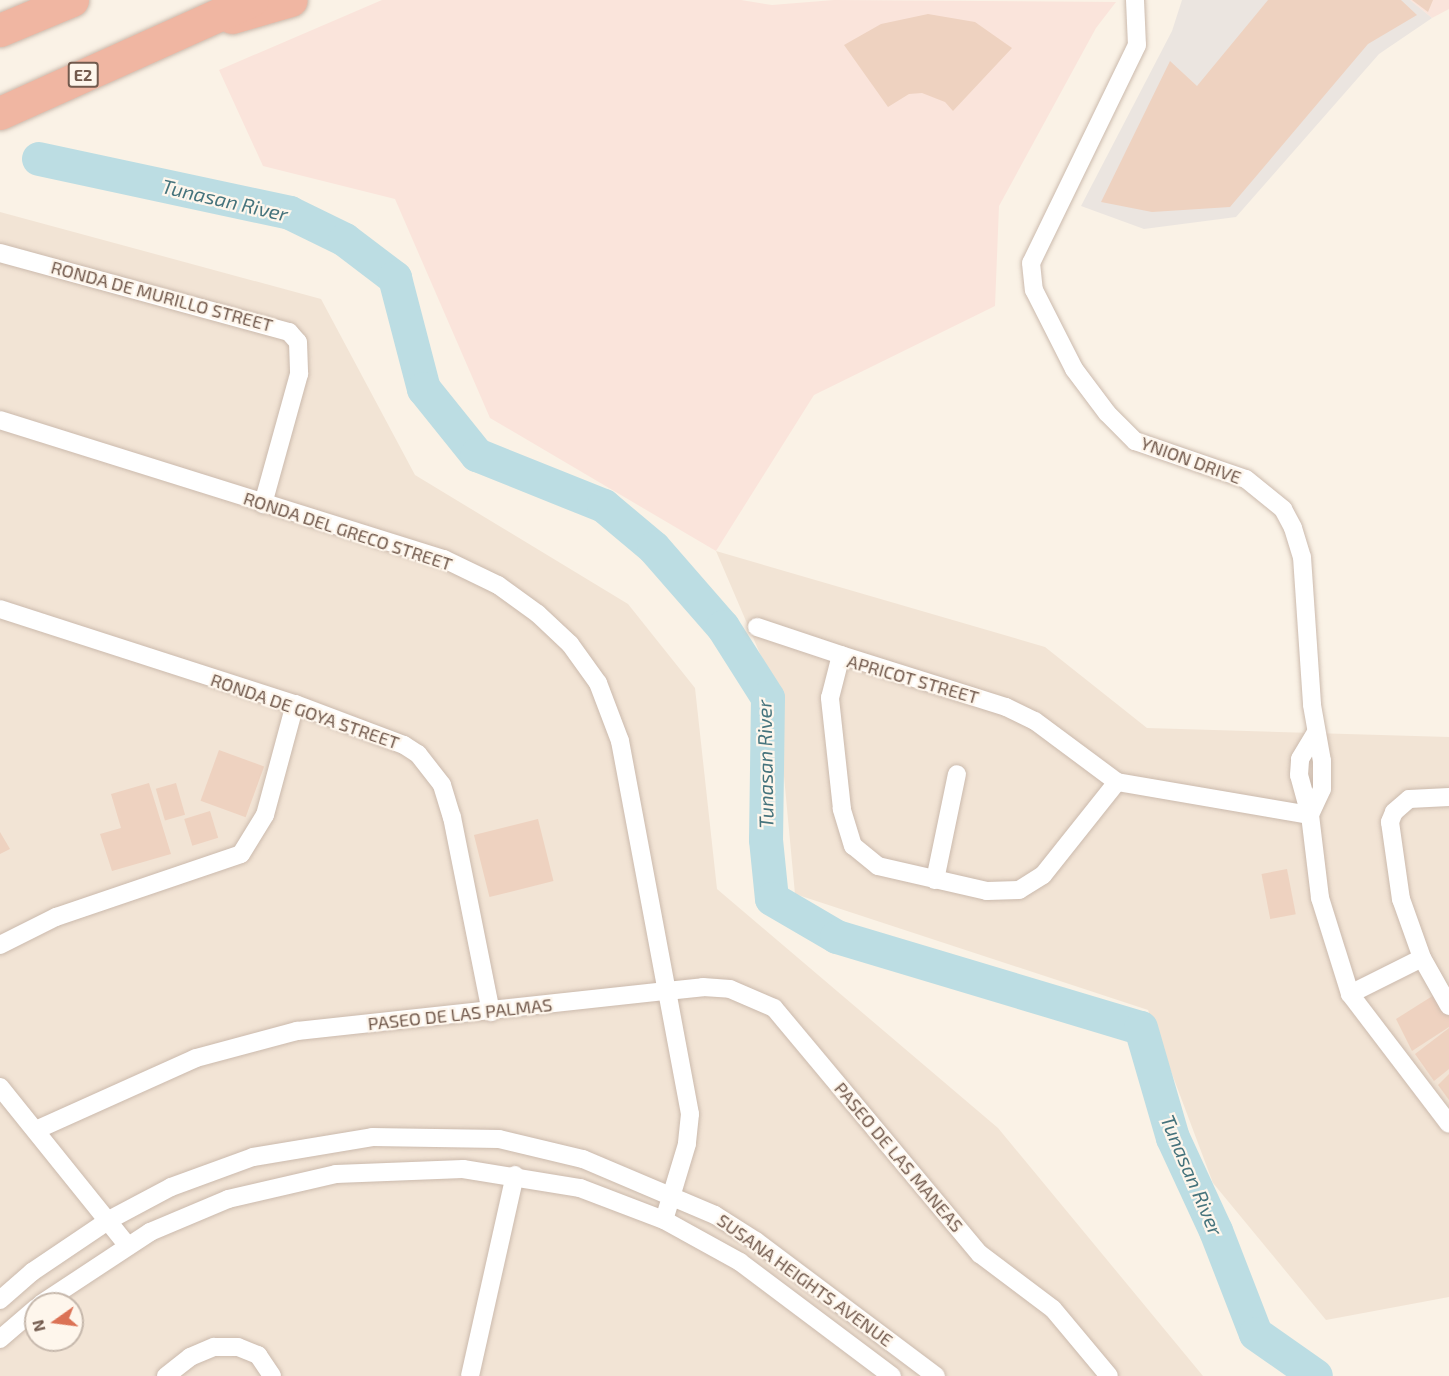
<!DOCTYPE html>
<html>
<head>
<meta charset="utf-8">
<style>
  body { margin:0 }
  #map { position:relative; width:1449px; height:1376px; overflow:hidden; background:#faf2e6; font-family:"Exo 2",sans-serif }
  div>[style] { position:absolute }
  [style*='--x'] { left:calc(var(--x)*1px); top:calc(var(--y)*1px); width:calc(var(--w)*1px); rotate:calc(var(--a)*1deg) }
  .residential>* { inset:0; background:#f2e4d5 }
  .commercial>* { inset:0; background:#fae4db }
  .industrial>* { inset:0; background:#ebe5e0 }
  .river>* { height:34px; margin:-17px; padding:0 17px; transform-origin:17px; border-radius:17px; background:#bcdde3 }
  .building>* { inset:0; background:#eed2c0; transform-origin:0 0 }
  .roads { filter:drop-shadow(0 0 2px #cbbaad) drop-shadow(0 0 2px #cbbaad) }
  .minor>* { height:18px; margin:-9px; padding:0 9px; transform-origin:9px; border-radius:9px; background:#fff }
  .motorway>* { height:33px; margin:-16.5px; padding:0 16.5px; transform-origin:16.5px; border-radius:16.5px; background:#f0b6a2 }
  span { translate:-50% -50%; white-space:nowrap; text-align:center; line-height:1.15; -webkit-text-stroke:4.5px #fef6ec; paint-order:stroke }
  .shield-label span { padding:2px 4px; background:#fef6ec; border:2px solid; border-radius:4px; -webkit-text-stroke-width:0 }
  .shield-label { font-size:16px; color:#725a4d; font-weight:700 }
  .street-label { font-size:18px; color:#725a4d }
  .water-label { font-size:20px; color:#45737c; font-style:italic }
  .north { position:absolute; left:24px; top:1292px; width:60px; height:60px; box-sizing:border-box; background:#fef6ec; border:2px solid #c6b8ac; border-radius:50%; rotate:256deg; font-size:16px; font-weight:700; line-height:24px; text-align:center; color:#725a4d }
  .north::after { content:''; display:block; margin:auto; width:21px; height:27px; background:#db7255; clip-path:polygon(50% 0,100% 100%,50% 72%,0 100%) }
</style>
</head>
<body>
<div id="map">
  <div class="residential">
    <div style="clip-path:polygon(evenodd,0 212px,321px 299px,415px 475px,628px 604px,695px 688px,717px 889px,998px 1128px,1203px 1376px,0 1376px,0 212px,36px 1304px,72px 1304px,72px 1340px,36px 1340px,36px 1304px)"></div>
    <div style="clip-path:polygon(716px 551px,1045px 647px,1147px 728px,1449px 737px,1449px 1297px,1326px 1320px,1213px 1183px,1148px 1010px,795px 894px,776px 691px)"></div>
  </div>
  <div class="commercial">
    <div style="clip-path:polygon(382px 0,741px 0,772px 5px,834px 0,1116px 2px,1096px 28px,999px 206px,995px 306px,814px 395px,716px 551px,490px 418px,395px 199px,263px 166px,219px 70px)"></div>
    <div style="clip-path:polygon(1410px 0,1449px 0,1449px 9px,1432px 18px)"></div>
  </div>
  <div class="industrial">
    <div style="clip-path:polygon(1182px 0,1410px 0,1432px 18px,1379px 54px,1236px 217px,1144px 229px,1081px 206px,1172px 31px)"></div>
  </div>
  <div class="river">
    <div style="--x:39;--y:159;--w:257;--a:12.1"></div>
    <div style="--x:290;--y:213;--w:61;--a:26.1"></div>
    <div style="--x:345;--y:240;--w:63;--a:37.2"></div>
    <div style="--x:395;--y:278;--w:115;--a:75.4"></div>
    <div style="--x:424;--y:389;--w:85;--a:51.2"></div>
    <div style="--x:477;--y:455;--w:137;--a:21.9"></div>
    <div style="--x:604;--y:506;--w:65;--a:40"></div>
    <div style="--x:654;--y:548;--w:105;--a:48.9"></div>
    <div style="--x:723;--y:627;--w:84;--a:57.6"></div>
    <div style="--x:768;--y:698;--w:142;--a:90.8"></div>
    <div style="--x:766;--y:840;--w:59;--a:84.2"></div>
    <div style="--x:772;--y:899;--w:75;--a:30.3"></div>
    <div style="--x:837;--y:937;--w:317;--a:16.7"></div>
    <div style="--x:1141;--y:1028;--w:115;--a:73.8"></div>
    <div style="--x:1173;--y:1138;--w:102;--a:65.2"></div>
    <div style="--x:1216;--y:1231;--w:110;--a:68.8"></div>
    <div style="--x:1256;--y:1334;--w:73;--a:35"></div>
  </div>
  <div class="building">
    <div style="clip-path:polygon(1268px 0,1401px 0,1417px 15px,1368px 44px,1230px 207px,1152px 212px,1101px 202px,1170px 61px,1197px 86px)"></div>
    <div style="clip-path:polygon(1412px 0,1433px 0,1428px 12px)"></div>
    <div style="clip-path:polygon(928px 14px,975px 22px,1012px 48px,953px 111px,945px 102px,922px 93px,909px 94px,888px 107px,844px 45px,881px 24px)"></div>
    <div style="left:219px;top:750px;width:48px;height:54px;rotate:20deg"></div>
    <div style="clip-path:polygon(149px 783px,171px 854px,112px 871px,100px 834px,121px 828px,111px 794px)"></div>
    <div style="left:176px;top:783px;width:33px;height:21px;rotate:74deg"></div>
    <div style="left:210px;top:811px;width:28px;height:27px;rotate:73deg"></div>
    <div style="left:538px;top:819px;width:64px;height:66px;rotate:76deg"></div>
    <div style="clip-path:polygon(0 832px,10px 849px,0 854px)"></div>
    <div style="left:1287px;top:869px;width:46px;height:26px;rotate:79deg"></div>
    <div style="clip-path:polygon(1434px 995px,1449px 1016px,1449px 1027px,1412px 1051px,1396px 1019px)"></div>
    <div style="clip-path:polygon(1449px 1028px,1449px 1069px,1434px 1081px,1415px 1054px)"></div>
    <div style="clip-path:polygon(1449px 1074px,1449px 1100px,1438px 1085px)"></div>
  </div>
  <div class="roads">
    <div class="minor">
      <div style="--x:1135;--y:0;--w:45;--a:87.5"></div>
      <div style="--x:1137;--y:45;--w:242;--a:115.9"></div>
      <div style="--x:1031;--y:263;--w:27;--a:84"></div>
      <div style="--x:1034;--y:290;--w:89;--a:63.1"></div>
      <div style="--x:1074;--y:369;--w:55;--a:53.1"></div>
      <div style="--x:1107;--y:413;--w:40;--a:45"></div>
      <div style="--x:1135;--y:441;--w:117;--a:18.9"></div>
      <div style="--x:1246;--y:479;--w:48;--a:39"></div>
      <div style="--x:1283;--y:509;--w:21;--a:62"></div>
      <div style="--x:1293;--y:528;--w:30;--a:73"></div>
      <div style="--x:1302;--y:557;--w:148;--a:86.1"></div>
      <div style="--x:1312;--y:705;--w:57;--a:79.9"></div>
      <div style="--x:1322;--y:761;--w:28;--a:90"></div>
      <div style="--x:1322;--y:789;--w:29;--a:115"></div>
      <div style="--x:1310;--y:815;--w:84;--a:83.1"></div>
      <div style="--x:1320;--y:898;--w:101;--a:72.6"></div>
      <div style="--x:1350;--y:994;--w:163;--a:52.7"></div>
      <div style="--x:0;--y:253;--w:300;--a:15.3"></div>
      <div style="--x:289;--y:332;--w:13;--a:48"></div>
      <div style="--x:298;--y:342;--w:32;--a:88"></div>
      <div style="--x:299;--y:374;--w:135;--a:105.5"></div>
      <div style="--x:0;--y:420;--w:465;--a:17.4"></div>
      <div style="--x:444;--y:559;--w:60;--a:25.7"></div>
      <div style="--x:498;--y:585;--w:49;--a:35.9"></div>
      <div style="--x:538;--y:614;--w:44;--a:43.2"></div>
      <div style="--x:570;--y:644;--w:48;--a:54.3"></div>
      <div style="--x:598;--y:683;--w:62;--a:69.2"></div>
      <div style="--x:620;--y:741;--w:254;--a:79.4"></div>
      <div style="--x:667;--y:991;--w:36;--a:-6"></div>
      <div style="--x:703;--y:987;--w:27;--a:4"></div>
      <div style="--x:730;--y:989;--w:48;--a:23.4"></div>
      <div style="--x:774;--y:1008;--w:321;--a:50.1"></div>
      <div style="--x:980;--y:1254;--w:91;--a:37"></div>
      <div style="--x:1053;--y:1309;--w:87;--a:50.1"></div>
      <div style="--x:0;--y:609;--w:310;--a:17.9"></div>
      <div style="--x:295;--y:704;--w:116;--a:20.6"></div>
      <div style="--x:404;--y:745;--w:17;--a:33"></div>
      <div style="--x:418;--y:754;--w:39;--a:52"></div>
      <div style="--x:442;--y:785;--w:34;--a:73"></div>
      <div style="--x:452;--y:817;--w:199;--a:78.7"></div>
      <div style="--x:757;--y:627;--w:89;--a:18.4"></div>
      <div style="--x:1117;--y:782;--w:119;--a:128.5"></div>
      <div style="--x:1043;--y:875;--w:28;--a:148"></div>
      <div style="--x:1019;--y:890;--w:32;--a:178"></div>
      <div style="--x:987;--y:891;--w:112;--a:-167.1"></div>
      <div style="--x:878;--y:866;--w:32;--a:-141"></div>
      <div style="--x:853;--y:846;--w:39;--a:-107"></div>
      <div style="--x:842;--y:809;--w:112;--a:-96.2"></div>
      <div style="--x:830;--y:698;--w:44;--a:-75.7"></div>
      <div style="--x:841;--y:655;--w:173;--a:17.5"></div>
      <div style="--x:1006;--y:707;--w:32;--a:26"></div>
      <div style="--x:1035;--y:721;--w:102;--a:36.6"></div>
      <div style="--x:1117;--y:782;--w:196;--a:9.7"></div>
      <div style="--x:1449;--y:797;--w:40;--a:177.1"></div>
      <div style="--x:1409;--y:799;--w:20;--a:139"></div>
      <div style="--x:1394;--y:812;--w:11;--a:112"></div>
      <div style="--x:1390;--y:822;--w:78;--a:81.9"></div>
      <div style="--x:1401;--y:899;--w:63;--a:70.4"></div>
      <div style="--x:1422;--y:958;--w:55;--a:60.6"></div>
      <div style="--x:1310;--y:815;--w:41;--a:-105.4"></div>
      <div style="--x:1299;--y:775;--w:16;--a:-86"></div>
      <div style="--x:1300;--y:759;--w:31;--a:-59"></div>
      <div style="--x:935;--y:880;--w:108;--a:-78.3"></div>
      <div style="--x:0;--y:945;--w:63;--a:-26.6"></div>
      <div style="--x:56;--y:917;--w:195;--a:-18.8"></div>
      <div style="--x:241;--y:854;--w:46;--a:-58.4"></div>
      <div style="--x:265;--y:815;--w:115;--a:-74.9"></div>
      <div style="--x:1350;--y:994;--w:80;--a:-26.6"></div>
      <div style="--x:0;--y:1087;--w:204;--a:51.2"></div>
      <div style="--x:36;--y:1130;--w:175;--a:-24.2"></div>
      <div style="--x:196;--y:1058;--w:105;--a:-15"></div>
      <div style="--x:297;--y:1031;--w:372;--a:-6.2"></div>
      <div style="--x:667;--y:991;--w:125;--a:79.4"></div>
      <div style="--x:690;--y:1114;--w:30;--a:96"></div>
      <div style="--x:687;--y:1144;--w:79;--a:106.8"></div>
      <div style="--x:0;--y:1300;--w:43;--a:-41.2"></div>
      <div style="--x:32;--y:1272;--w:93;--a:-34"></div>
      <div style="--x:109;--y:1220;--w:70;--a:-28"></div>
      <div style="--x:171;--y:1187;--w:87;--a:-20.1"></div>
      <div style="--x:253;--y:1157;--w:121;--a:-9.5"></div>
      <div style="--x:372;--y:1137;--w:127;--a:0.9"></div>
      <div style="--x:499;--y:1139;--w:86;--a:13.4"></div>
      <div style="--x:583;--y:1159;--w:143;--a:23"></div>
      <div style="--x:715;--y:1215;--w:49;--a:32.4"></div>
      <div style="--x:756;--y:1241;--w:225;--a:36.9"></div>
      <div style="--x:41;--y:1304;--w:131;--a:-33.4"></div>
      <div style="--x:150;--y:1232;--w:85;--a:-22.9"></div>
      <div style="--x:228;--y:1199;--w:111;--a:-13"></div>
      <div style="--x:336;--y:1174;--w:127;--a:-2.3"></div>
      <div style="--x:463;--y:1169;--w:119;--a:9.2"></div>
      <div style="--x:580;--y:1188;--w:90;--a:20.9"></div>
      <div style="--x:664;--y:1220;--w:87;--a:28.9"></div>
      <div style="--x:740;--y:1262;--w:190;--a:36.9"></div>
      <div style="--x:0;--y:1339;--w:48;--a:-40.7"></div>
      <div style="--x:166;--y:1376;--w:31;--a:-38"></div>
      <div style="--x:190;--y:1357;--w:26;--a:-23"></div>
      <div style="--x:214;--y:1347;--w:24;--a:0"></div>
      <div style="--x:238;--y:1347;--w:22;--a:22"></div>
      <div style="--x:258;--y:1355;--w:25;--a:56"></div>
      <div style="--x:470;--y:1376;--w:206;--a:-77.4"></div>
    </div>
    <div class="motorway">
      <div style="--x:232;--y:17;--w:61;--a:-16.1"></div>
      <div style="--x:0;--y:30;--w:78;--a:-22.6"></div>
      <div style="--x:0;--y:113;--w:276;--a:-24.2"></div>
    </div>
  </div>
  <div class="shield-label">
    <span style="left:83px;top:75px">E2</span>
  </div>
  <div class="street-label">
    <span style="left:162px;top:296px;rotate:15deg">RONDA DE MURILLO STREET</span>
    <span style="left:1191px;top:460px;rotate:20deg">YNION DRIVE</span>
    <span style="left:348px;top:531px;rotate:18deg">RONDA DEL GRECO STREET</span>
    <span style="left:913px;top:679px;rotate:16deg">APRICOT STREET</span>
    <span style="left:305px;top:711px;rotate:19deg">RONDA DE GOYA STREET</span>
    <span style="left:460px;top:1014px;rotate:-6deg">PASEO DE LAS PALMAS</span>
    <span style="left:899px;top:1157px;rotate:50deg">PASEO DE LAS MANEAS</span>
    <span style="left:805px;top:1280px;rotate:36deg">SUSANA HEIGHTS AVENUE</span>
  </div>
  <div class="water-label">
    <span style="left:225px;top:200px;rotate:13deg">Tunasan River</span>
    <span style="left:765px;top:764px;rotate:-91deg">Tunasan River</span>
    <span style="left:1192px;top:1175px;rotate:67deg">Tunasan River</span>
  </div>
  <div class="north">N</div>
</div>
</body>
</html>
